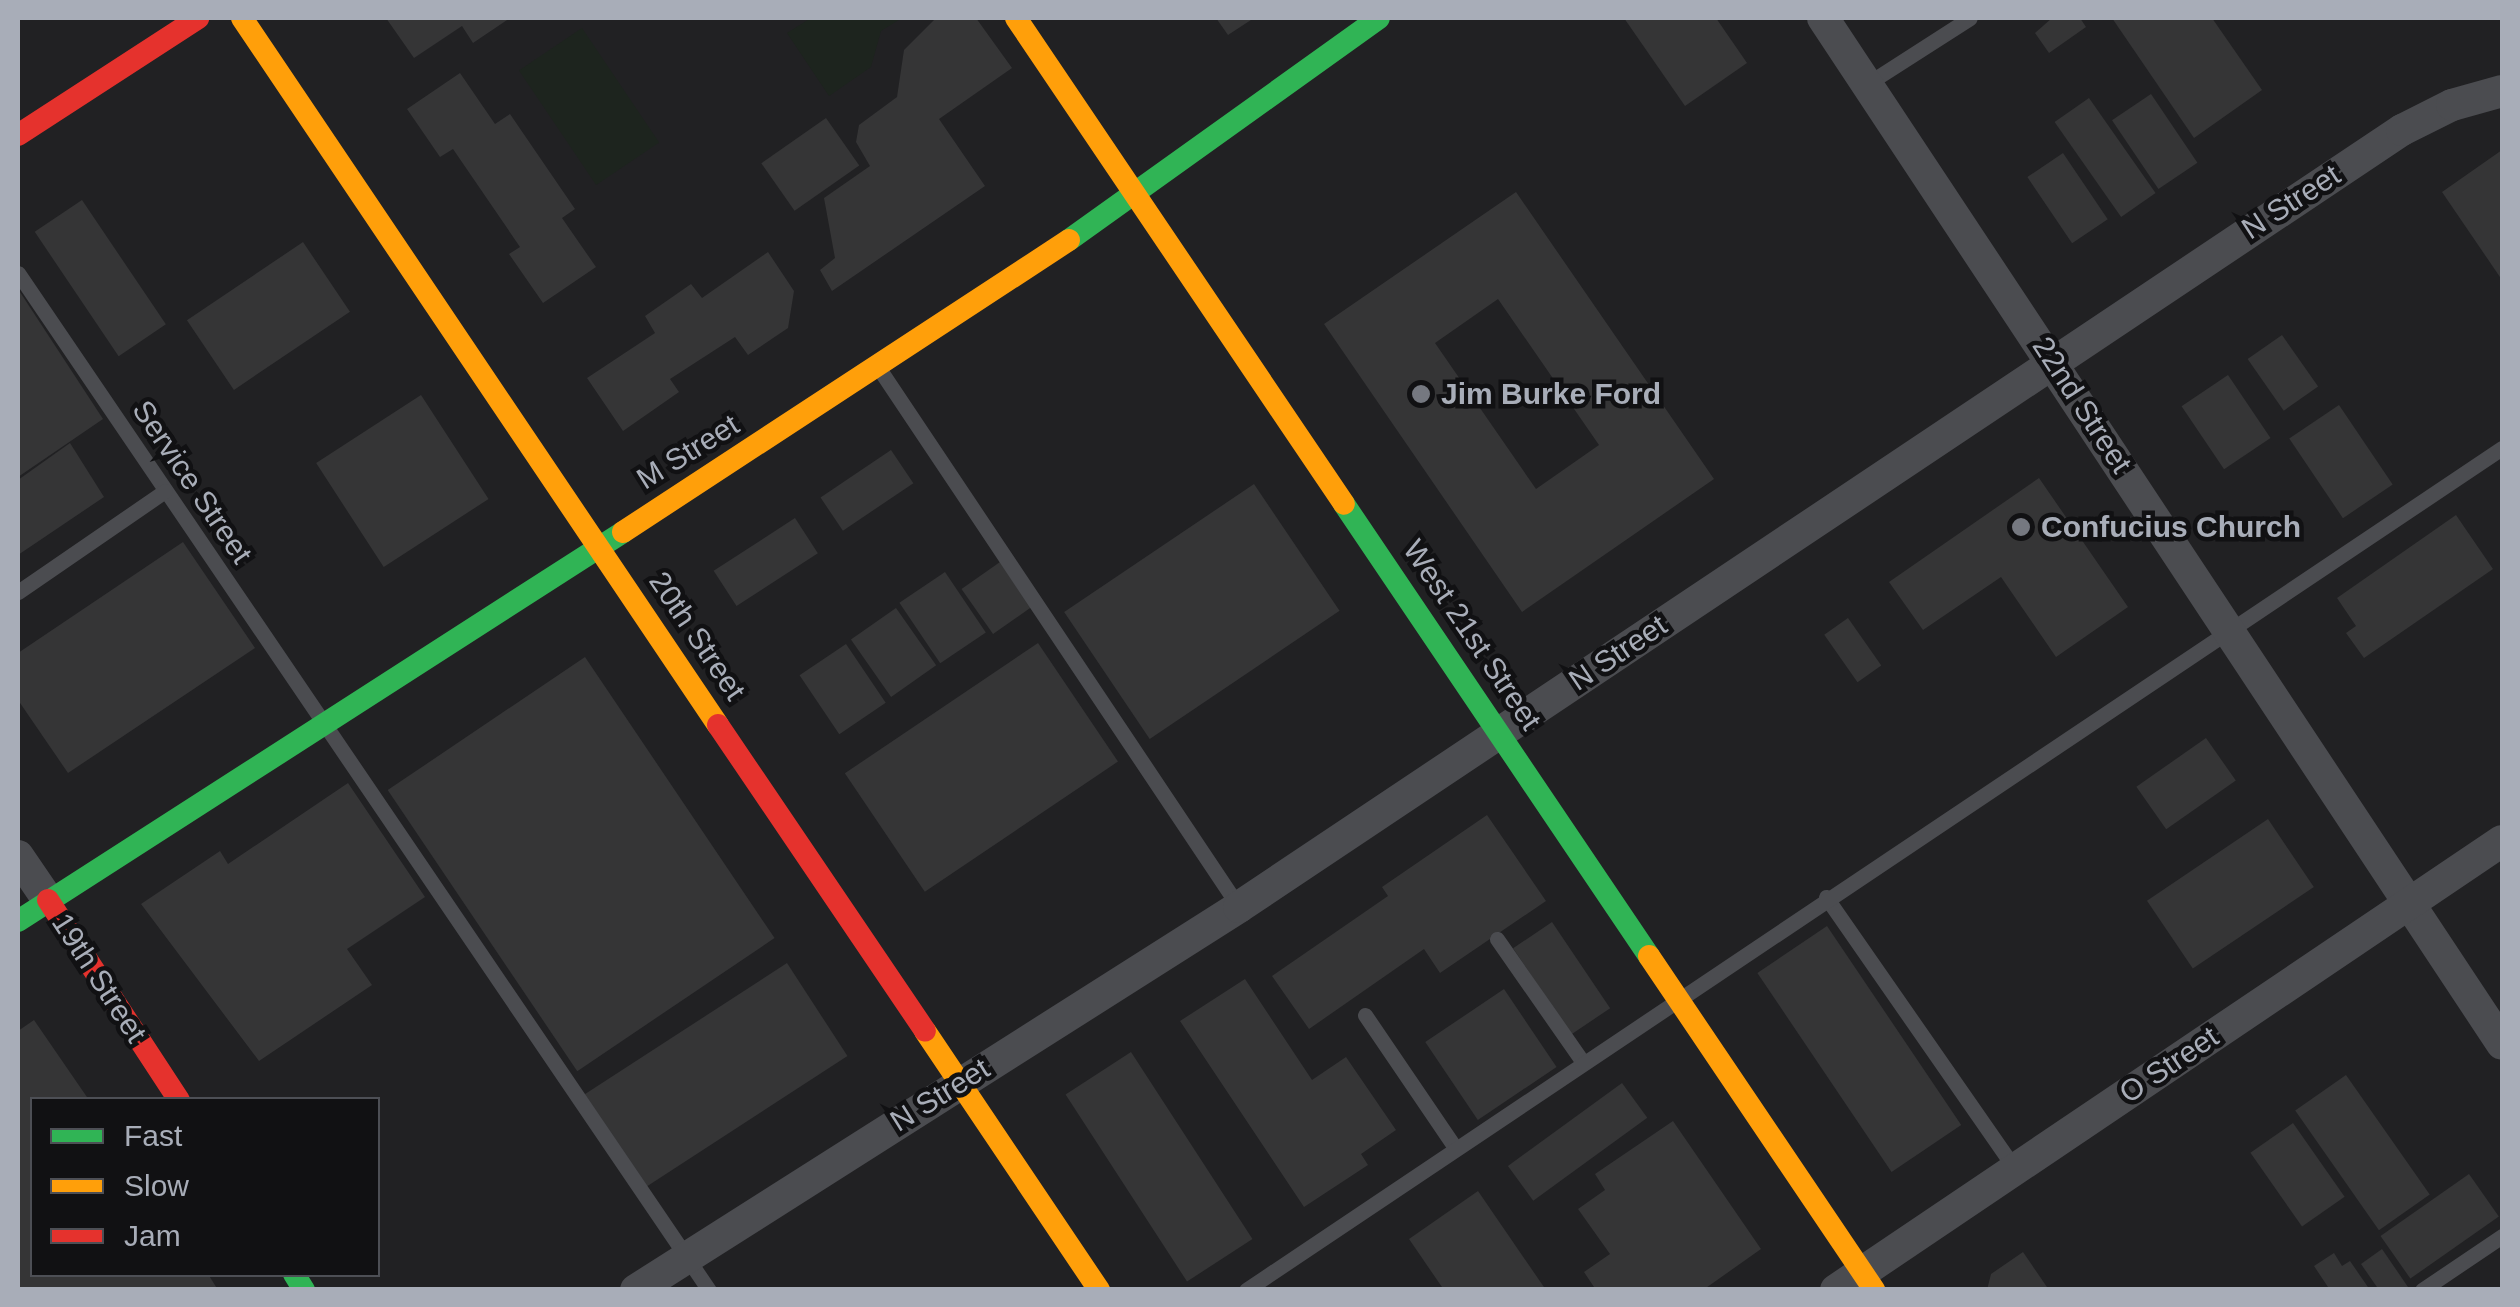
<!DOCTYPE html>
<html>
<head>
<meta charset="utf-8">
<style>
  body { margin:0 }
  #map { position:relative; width:2520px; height:1307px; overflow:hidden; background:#171717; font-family:Helvetica,sans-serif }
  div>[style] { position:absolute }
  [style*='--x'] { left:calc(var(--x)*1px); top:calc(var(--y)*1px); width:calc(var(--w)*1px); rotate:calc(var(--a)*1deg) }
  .built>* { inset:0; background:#212123 }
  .green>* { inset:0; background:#1d241e; transform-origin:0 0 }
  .building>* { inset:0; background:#353536; transform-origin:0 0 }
  .lane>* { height:15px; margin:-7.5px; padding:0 7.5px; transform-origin:7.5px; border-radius:7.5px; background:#4b4c50 }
  .street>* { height:32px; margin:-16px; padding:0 16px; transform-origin:16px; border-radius:16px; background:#4b4c50 }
  .fast>* { height:22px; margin:-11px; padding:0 11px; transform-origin:11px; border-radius:11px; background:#30b455 }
  .slow>* { height:22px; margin:-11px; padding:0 11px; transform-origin:11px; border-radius:11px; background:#ff9f0a }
  .jam>* { height:22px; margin:-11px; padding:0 11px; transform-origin:11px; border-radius:11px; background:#e5322d }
  .dots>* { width:28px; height:28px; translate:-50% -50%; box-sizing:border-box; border:5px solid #111113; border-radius:50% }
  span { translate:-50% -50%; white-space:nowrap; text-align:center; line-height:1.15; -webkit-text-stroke:9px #111113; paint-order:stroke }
  .street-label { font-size:30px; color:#a8adb8 }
  .poi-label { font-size:30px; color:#a8adb8; font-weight:700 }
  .left { translate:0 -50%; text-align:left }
  .frame { position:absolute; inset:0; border:20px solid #a8adb8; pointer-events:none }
  .legend { position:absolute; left:30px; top:1097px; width:350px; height:180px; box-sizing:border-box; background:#111113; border:2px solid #4d4f55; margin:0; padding:12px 18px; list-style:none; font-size:30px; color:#a8adb8 }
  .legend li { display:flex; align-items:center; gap:20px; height:50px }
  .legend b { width:50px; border:2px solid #4d4f55 }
</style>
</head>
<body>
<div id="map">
  <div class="built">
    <div style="clip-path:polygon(evenodd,18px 18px,2502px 18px,2502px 1289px,18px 1289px,18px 18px,32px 1100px,378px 1100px,378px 1274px,32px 1274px,32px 1100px)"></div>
  </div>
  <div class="green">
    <div style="clip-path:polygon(811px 18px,902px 18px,881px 31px,871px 67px,829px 96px,787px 33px)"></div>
    <div style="left:582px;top:28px;width:138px;height:76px;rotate:56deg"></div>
  </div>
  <div class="building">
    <div style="clip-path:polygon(386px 18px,510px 18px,473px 43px,462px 26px,414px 58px)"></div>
    <div style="clip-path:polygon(936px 18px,976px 18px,1012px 68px,939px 119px,985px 186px,832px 291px,820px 270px,835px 258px,824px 198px,870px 166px,856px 142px,859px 125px,897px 97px,904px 50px)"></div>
    <div style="clip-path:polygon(1216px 18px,1254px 18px,1228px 35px)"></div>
    <div style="clip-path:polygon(1624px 18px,1716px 18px,1747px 63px,1685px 106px)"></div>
    <div style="clip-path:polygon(2052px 18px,2080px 18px,2086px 27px,2049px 53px,2035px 33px)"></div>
    <div style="clip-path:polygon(2112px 18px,2212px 18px,2262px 90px,2194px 138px)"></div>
    <div style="clip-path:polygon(460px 73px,495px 124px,510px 114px,575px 209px,562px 218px,596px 267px,543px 303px,509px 254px,520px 247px,453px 149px,440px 157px,407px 109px)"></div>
    <div style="left:2151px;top:94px;width:83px;height:47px;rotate:56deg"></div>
    <div style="left:2089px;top:98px;width:116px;height:42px;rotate:55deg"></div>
    <div style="left:826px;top:118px;width:58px;height:79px;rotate:55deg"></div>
    <div style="clip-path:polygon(2502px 150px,2502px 280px,2442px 192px)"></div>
    <div style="left:2063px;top:153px;width:80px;height:43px;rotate:56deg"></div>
    <div style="clip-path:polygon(evenodd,1516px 192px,1714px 479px,1522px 612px,1324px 324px,1516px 192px,1498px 299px,1599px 445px,1536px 489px,1435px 343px,1498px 299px)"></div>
    <div style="left:82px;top:200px;width:150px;height:57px;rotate:56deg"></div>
    <div style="left:303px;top:242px;width:84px;height:140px;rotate:56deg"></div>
    <div style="clip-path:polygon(768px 252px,794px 291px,788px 328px,748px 355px,735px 337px,670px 379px,679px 392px,623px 431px,587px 378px,655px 333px,645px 316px,691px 284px,702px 298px)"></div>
    <div style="clip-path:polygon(18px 289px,103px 419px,18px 477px)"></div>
    <div style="left:2282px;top:335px;width:63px;height:42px;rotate:55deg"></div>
    <div style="left:2228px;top:375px;width:76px;height:56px;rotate:56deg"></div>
    <div style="left:421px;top:395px;width:124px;height:125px;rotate:57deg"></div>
    <div style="left:2339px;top:405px;width:96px;height:60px;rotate:56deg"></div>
    <div style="clip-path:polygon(70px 443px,104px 497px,18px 555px,18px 480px)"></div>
    <div style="left:891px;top:450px;width:40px;height:85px;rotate:56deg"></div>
    <div style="clip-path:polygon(2039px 478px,2128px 607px,2056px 657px,2001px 577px,1923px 630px,1889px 582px)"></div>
    <div style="left:1254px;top:484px;width:153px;height:229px;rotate:56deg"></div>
    <div style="clip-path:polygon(2456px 515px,2493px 569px,2364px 658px,2346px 633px,2356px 626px,2337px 598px)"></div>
    <div style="left:795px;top:518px;width:42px;height:97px;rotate:57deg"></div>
    <div style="clip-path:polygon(183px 542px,255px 648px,68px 773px,18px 700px,18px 653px)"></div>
    <div style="left:1000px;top:562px;width:55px;height:47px;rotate:55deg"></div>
    <div style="left:945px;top:572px;width:73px;height:55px;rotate:56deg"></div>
    <div style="left:896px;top:608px;width:70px;height:55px;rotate:55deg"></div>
    <div style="left:1848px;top:618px;width:58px;height:29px;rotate:55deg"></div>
    <div style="left:1038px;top:643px;width:143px;height:233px;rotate:56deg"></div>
    <div style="left:846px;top:644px;width:71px;height:56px;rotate:56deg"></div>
    <div style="left:585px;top:657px;width:339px;height:238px;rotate:56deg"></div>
    <div style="left:2206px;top:738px;width:52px;height:85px;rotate:55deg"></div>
    <div style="clip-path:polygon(348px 783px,425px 897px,347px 949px,372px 985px,259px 1061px,141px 904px,220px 851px,228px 864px)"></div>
    <div style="clip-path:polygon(1487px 815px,1546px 901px,1440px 973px,1424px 949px,1309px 1029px,1272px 976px,1388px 896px,1382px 887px)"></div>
    <div style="left:2268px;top:819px;width:82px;height:146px;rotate:56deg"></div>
    <div style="left:1552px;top:922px;width:104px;height:47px;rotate:56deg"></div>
    <div style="left:1827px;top:926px;width:240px;height:84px;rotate:56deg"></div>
    <div style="left:787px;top:963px;width:111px;height:243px;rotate:57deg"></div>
    <div style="clip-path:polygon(1245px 979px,1312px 1080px,1346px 1057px,1396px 1130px,1361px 1154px,1368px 1165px,1304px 1207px,1180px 1021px)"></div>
    <div style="left:1504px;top:989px;width:94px;height:95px;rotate:56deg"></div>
    <div style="clip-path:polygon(34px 1020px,89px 1100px,32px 1100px,32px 1274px,208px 1274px,218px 1290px,18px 1290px,18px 1031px)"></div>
    <div style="left:1131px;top:1052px;width:223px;height:78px;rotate:57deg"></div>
    <div style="left:2346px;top:1075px;width:146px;height:62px;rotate:55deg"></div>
    <div style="left:1622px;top:1083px;width:43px;height:141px;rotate:54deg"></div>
    <div style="clip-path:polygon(1673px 1121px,1761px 1249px,1703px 1290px,1596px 1290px,1584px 1272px,1610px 1254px,1578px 1209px,1605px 1190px,1595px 1174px)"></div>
    <div style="left:2293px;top:1123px;width:90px;height:52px;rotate:55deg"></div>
    <div style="left:2469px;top:1174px;width:52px;height:108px;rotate:55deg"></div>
    <div style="clip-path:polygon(1478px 1191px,1546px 1290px,1444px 1290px,1409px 1239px)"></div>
    <div style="clip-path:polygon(2382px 1249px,2408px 1287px,2404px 1290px,2379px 1290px,2361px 1264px)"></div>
    <div style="clip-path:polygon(2023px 1252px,2049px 1290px,1987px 1290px,1991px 1274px)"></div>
    <div style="clip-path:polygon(2334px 1253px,2342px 1266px,2350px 1261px,2370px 1290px,2330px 1290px,2314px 1266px)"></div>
  </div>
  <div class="lane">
    <div style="--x:1867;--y:84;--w:122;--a:-32.7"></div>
    <div style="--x:18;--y:273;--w:1230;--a:55.81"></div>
    <div style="--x:880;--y:370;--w:646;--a:56.24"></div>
    <div style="--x:18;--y:592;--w:178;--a:-34.5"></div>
    <div style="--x:1826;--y:897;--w:331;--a:55.2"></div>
    <div style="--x:1497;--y:939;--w:149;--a:55.1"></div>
    <div style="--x:1365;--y:1015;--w:158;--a:55.8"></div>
    <div style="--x:1246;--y:1290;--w:1512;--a:-33.84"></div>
    <div style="--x:2422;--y:1290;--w:97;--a:-34"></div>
  </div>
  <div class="street">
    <div style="--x:1823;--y:18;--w:1230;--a:56.5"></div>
    <div style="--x:18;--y:856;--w:53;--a:55.7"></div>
    <div style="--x:636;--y:1290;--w:714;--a:-32.42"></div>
    <div style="--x:1239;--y:907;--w:1399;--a:-33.75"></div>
    <div style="--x:2402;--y:130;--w:56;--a:-26.6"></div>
    <div style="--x:2452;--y:105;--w:52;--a:-15.6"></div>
    <div style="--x:1836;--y:1290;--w:803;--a:-33.99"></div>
  </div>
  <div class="fast">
    <div style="--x:1069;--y:240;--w:381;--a:-35.6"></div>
    <div style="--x:1344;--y:504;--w:545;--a:55.99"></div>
    <div style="--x:18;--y:921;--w:719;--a:-32.74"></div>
    <div style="--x:294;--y:1274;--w:19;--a:58"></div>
  </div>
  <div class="slow">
    <div style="--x:242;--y:18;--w:852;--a:56.05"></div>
    <div style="--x:1016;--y:18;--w:586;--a:55.98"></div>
    <div style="--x:623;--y:532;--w:533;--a:-33.21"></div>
    <div style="--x:1649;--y:956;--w:403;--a:56"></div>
    <div style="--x:925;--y:1031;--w:312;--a:56.1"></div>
  </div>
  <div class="jam">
    <div style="--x:18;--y:135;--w:215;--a:-33"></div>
    <div style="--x:718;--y:725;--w:369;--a:55.9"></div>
    <div style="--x:48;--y:900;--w:239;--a:56.8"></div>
  </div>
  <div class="dots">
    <div style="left:1421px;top:394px;background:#757880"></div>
    <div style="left:2021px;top:527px;background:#757880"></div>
  </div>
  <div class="street-label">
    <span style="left:2291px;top:202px;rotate:-33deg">N Street</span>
    <span style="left:2082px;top:405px;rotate:57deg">22nd Street</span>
    <span style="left:688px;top:452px;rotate:-32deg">M Street</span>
    <span style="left:192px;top:482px;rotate:56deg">Service Street</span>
    <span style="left:1472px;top:635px;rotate:56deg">West 21st Street</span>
    <span style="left:697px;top:636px;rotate:56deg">20th Street</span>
    <span style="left:1618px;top:653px;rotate:-34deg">N Street</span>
    <span style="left:99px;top:978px;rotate:57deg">19th Street</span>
    <span style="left:2169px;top:1065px;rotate:-34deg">O Street</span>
    <span style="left:940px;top:1095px;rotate:-32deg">N Street</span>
  </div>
  <div class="poi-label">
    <span class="left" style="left:1441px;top:394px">Jim Burke Ford</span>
    <span class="left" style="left:2041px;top:527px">Confucius Church</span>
  </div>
  <div class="frame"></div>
  <ul class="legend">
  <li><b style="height:12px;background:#30b455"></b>Fast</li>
  <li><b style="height:12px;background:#ff9f0a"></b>Slow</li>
  <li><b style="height:12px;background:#e5322d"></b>Jam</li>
  </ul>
</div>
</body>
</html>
